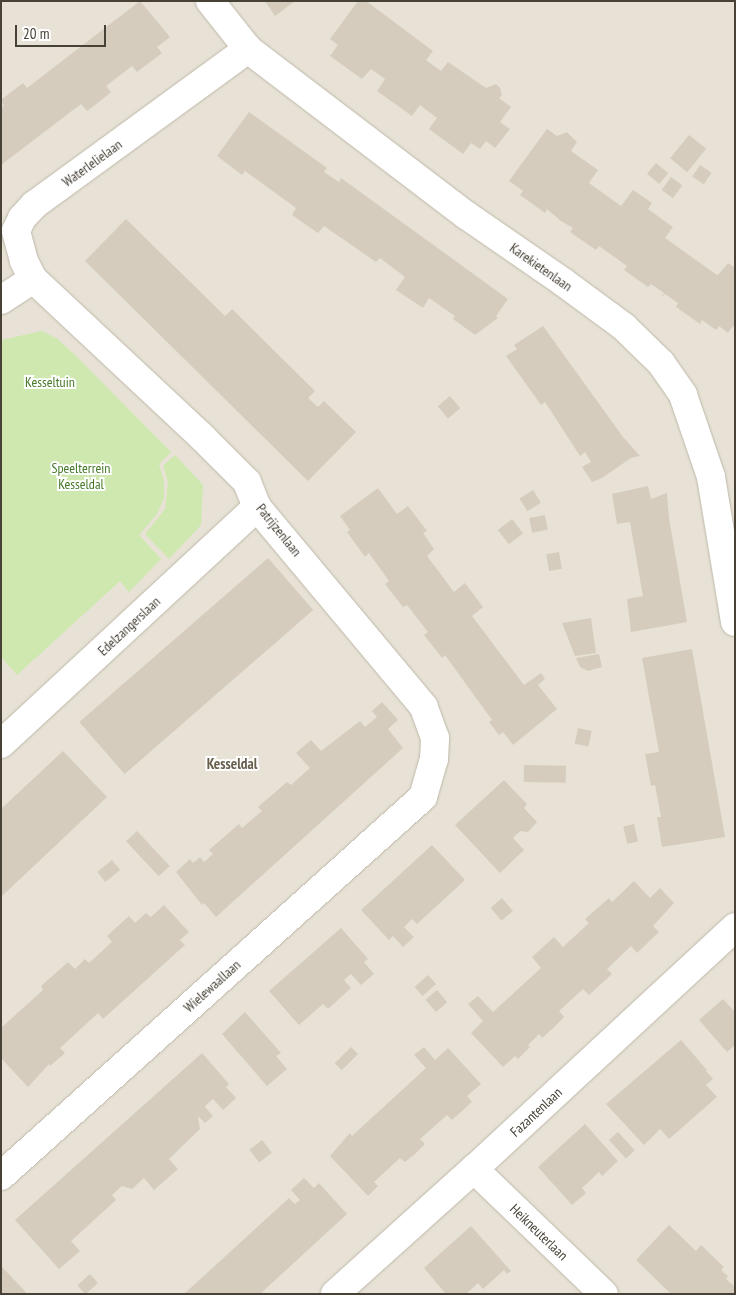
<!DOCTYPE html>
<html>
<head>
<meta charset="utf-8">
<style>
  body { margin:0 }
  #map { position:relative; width:736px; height:1295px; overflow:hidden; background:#f4f0e7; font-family:"PT Sans Narrow",sans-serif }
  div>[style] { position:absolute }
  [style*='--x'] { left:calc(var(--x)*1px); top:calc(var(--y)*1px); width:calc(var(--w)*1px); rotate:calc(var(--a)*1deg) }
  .residential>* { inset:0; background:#e7e2d5; transform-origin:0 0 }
  .green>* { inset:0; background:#cee8b0 }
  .building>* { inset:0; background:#d5ccbd; transform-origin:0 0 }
  .roads { filter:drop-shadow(0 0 1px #bfb8aa) drop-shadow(0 0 1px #bfb8aa) }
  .minor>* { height:28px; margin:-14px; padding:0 14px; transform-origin:14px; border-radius:14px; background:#fff }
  span { translate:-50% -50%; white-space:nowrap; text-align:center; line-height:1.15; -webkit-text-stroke:4px #fff; paint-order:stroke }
  .street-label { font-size:14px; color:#474136 }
  .park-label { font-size:14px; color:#467829 }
  .neighbourhood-label { font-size:15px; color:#695f4d; font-weight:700 }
  .frame { position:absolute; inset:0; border:2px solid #474136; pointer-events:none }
  .scale { position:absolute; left:15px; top:25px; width:91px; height:22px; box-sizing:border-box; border:2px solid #474136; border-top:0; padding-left:6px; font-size:15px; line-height:18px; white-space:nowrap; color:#474136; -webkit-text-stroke:4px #fff; paint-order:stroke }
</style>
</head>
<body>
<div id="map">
  <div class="residential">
    <div style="left:1px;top:1px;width:734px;height:1293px"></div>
  </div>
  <div class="green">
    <div style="clip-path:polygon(42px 331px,56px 338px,73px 353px,171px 452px,159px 464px,164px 481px,164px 498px,157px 514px,139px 535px,161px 559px,129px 592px,120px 581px,17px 675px,1px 657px,1px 340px)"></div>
    <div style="clip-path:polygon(175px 455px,203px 485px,201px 525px,169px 559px,145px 534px,165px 509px,168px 482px,163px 466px)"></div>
  </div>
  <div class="building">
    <div style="clip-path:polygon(140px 1px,170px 37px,157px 47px,162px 53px,137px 72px,132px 66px,106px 86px,111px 92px,99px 102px,87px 111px,81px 104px,1px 165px,1px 108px,4px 106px,1px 100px,23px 83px,27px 88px)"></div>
    <div style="clip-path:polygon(265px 1px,295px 1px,275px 16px)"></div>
    <div style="clip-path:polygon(358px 1px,366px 1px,433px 51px,426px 60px,441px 71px,448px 62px,486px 88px,496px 84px,500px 88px,502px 95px,499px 98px,511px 107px,500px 122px,510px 129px,495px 148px,486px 141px,480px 149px,471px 143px,463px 154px,429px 129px,437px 118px,420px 105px,412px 116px,377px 91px,385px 79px,371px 69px,362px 79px,330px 56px,338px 45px,330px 39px)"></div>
    <div style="clip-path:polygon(249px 112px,327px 168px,324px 172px,339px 182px,341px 178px,508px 299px,496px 316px,498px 318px,475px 335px,453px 319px,455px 316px,429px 298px,423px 308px,396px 290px,405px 277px,380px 258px,376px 262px,324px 226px,318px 233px,292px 215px,296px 208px,245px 171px,242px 175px,217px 156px)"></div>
    <div style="clip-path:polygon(547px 129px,557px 136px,567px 132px,577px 142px,571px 151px,598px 170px,589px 183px,621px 206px,633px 190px,652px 203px,648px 209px,673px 227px,665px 238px,717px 275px,719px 274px,728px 263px,735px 268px,735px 328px,733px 326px,728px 333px,719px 326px,716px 330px,702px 320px,700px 324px,676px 307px,678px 303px,665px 294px,662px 297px,664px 293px,651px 284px,648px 287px,624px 270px,627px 266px,599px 246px,596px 250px,570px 232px,573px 228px,561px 221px,547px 209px,545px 213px,520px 195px,523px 191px,509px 181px)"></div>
    <div style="left:689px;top:135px;width:22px;height:30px;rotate:39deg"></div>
    <div style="left:656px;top:163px;width:16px;height:14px;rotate:40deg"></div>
    <div style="left:700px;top:165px;width:14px;height:14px;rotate:34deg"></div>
    <div style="left:671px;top:177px;width:14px;height:16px;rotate:36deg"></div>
    <div style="clip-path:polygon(126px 219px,225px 316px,232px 309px,315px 391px,308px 398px,318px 407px,324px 401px,356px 432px,308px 481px,85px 261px)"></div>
    <div style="clip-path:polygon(543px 326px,623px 437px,640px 456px,631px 458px,602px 478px,592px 482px,582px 467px,591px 462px,585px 452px,580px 456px,545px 402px,541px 405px,506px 356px,517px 349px,514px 345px)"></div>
    <div style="left:450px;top:396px;width:16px;height:16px;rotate:50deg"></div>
    <div style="clip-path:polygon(648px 486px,651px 499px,667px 493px,669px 518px,687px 622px,631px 632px,627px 599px,643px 596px,630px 522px,617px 524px,612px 494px)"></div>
    <div style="clip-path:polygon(378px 488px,397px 514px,408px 506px,427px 531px,423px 533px,434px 549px,427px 556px,454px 592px,465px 583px,483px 607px,472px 616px,524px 685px,541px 673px,545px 679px,538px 685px,557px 709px,513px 745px,503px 732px,499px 735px,489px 722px,492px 720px,445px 655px,442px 658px,424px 635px,428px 632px,407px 605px,403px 607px,385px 584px,389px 581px,369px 553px,365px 557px,347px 532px,350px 530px,340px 516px)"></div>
    <div style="left:533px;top:490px;width:15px;height:16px;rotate:58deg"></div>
    <div style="left:545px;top:515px;width:15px;height:16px;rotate:79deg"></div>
    <div style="left:512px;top:519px;width:18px;height:18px;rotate:52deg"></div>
    <div style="left:559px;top:552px;width:17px;height:13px;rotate:80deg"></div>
    <div style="left:268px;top:558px;width:69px;height:250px;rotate:49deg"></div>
    <div style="clip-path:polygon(591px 618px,596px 653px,575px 656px,562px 623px)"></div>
    <div style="clip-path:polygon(692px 649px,725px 837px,662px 847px,657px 817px,661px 817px,655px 785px,651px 786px,645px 754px,659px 752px,642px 658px)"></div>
    <div style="clip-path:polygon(599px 654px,602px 667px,588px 671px,580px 667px,576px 658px)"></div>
    <div style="clip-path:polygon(382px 702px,398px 720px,388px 729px,403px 748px,216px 917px,204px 903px,202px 905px,176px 872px,190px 859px,193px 863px,200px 857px,204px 862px,213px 854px,209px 850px,239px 824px,242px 828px,262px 811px,258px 807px,287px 782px,291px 785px,310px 768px,296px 753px,311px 740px,321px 751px,360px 721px,365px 727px,377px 717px,372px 711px)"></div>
    <div style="left:578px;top:728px;width:14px;height:16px;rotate:12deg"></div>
    <div style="clip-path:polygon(63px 751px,107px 797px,1px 897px,1px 809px)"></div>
    <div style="left:524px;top:765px;width:42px;height:17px;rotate:1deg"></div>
    <div style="clip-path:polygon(504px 780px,527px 804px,524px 808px,537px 822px,528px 832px,520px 831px,513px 838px,524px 850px,500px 873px,455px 825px)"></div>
    <div style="left:634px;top:824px;width:18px;height:11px;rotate:77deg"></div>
    <div style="left:137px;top:831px;width:48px;height:15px;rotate:47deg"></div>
    <div style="clip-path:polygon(432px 845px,465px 880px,417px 924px,412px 919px,404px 927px,414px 937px,403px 947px,393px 936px,389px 940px,361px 910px)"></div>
    <div style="left:112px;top:860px;width:13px;height:19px;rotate:51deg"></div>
    <div style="clip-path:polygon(634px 881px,650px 898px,660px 888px,674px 903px,653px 926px,659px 932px,637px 953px,631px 946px,607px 969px,612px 974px,589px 995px,583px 989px,559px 1011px,564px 1017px,552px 1029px,542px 1038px,539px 1034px,528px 1045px,530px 1047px,518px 1059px,515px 1056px,503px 1067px,471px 1033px,483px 1021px,468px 1004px,478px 996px,493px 1012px,541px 968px,532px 957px,554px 937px,563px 947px,565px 945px,589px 923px,585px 919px,609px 898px,612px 902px)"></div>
    <div style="left:502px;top:898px;width:17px;height:15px;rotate:50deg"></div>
    <div style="clip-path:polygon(164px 905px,189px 932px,180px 940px,185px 945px,103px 1019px,98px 1013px,60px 1048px,65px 1053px,50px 1066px,49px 1064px,28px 1087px,1px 1058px,1px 1028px,43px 990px,41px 986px,68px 962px,75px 969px,85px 959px,89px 963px,112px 942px,107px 936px,129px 916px,135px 923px,146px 913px,151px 917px)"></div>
    <div style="clip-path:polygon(341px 928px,368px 959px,364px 962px,374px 974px,361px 985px,351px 974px,344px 980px,351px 988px,328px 1009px,323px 1004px,299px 1025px,269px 991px)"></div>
    <div style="left:428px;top:975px;width:12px;height:18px;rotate:48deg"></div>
    <div style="left:437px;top:990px;width:16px;height:15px;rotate:50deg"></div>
    <div style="clip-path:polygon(723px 999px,735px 1012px,735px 1045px,727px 1052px,699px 1020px)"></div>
    <div style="clip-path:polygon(245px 1012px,281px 1053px,276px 1056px,287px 1069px,267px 1086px,222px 1034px)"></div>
    <div style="clip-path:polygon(681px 1040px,707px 1070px,706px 1071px,713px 1079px,706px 1085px,717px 1097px,669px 1139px,660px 1129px,644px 1145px,606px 1104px)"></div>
    <div style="left:351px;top:1047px;width:10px;height:23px;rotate:45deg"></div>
    <div style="clip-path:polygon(424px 1047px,435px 1060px,448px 1048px,481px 1084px,467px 1096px,472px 1102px,452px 1120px,447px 1115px,420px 1139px,425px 1144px,415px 1154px,405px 1162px,400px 1158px,374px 1182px,378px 1186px,368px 1196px,330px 1156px,350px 1133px,352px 1136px,426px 1068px,414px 1055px)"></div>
    <div style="clip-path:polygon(202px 1053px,229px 1084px,226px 1087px,236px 1098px,223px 1110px,213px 1099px,206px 1105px,205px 1107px,213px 1116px,205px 1123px,199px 1117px,198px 1118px,200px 1129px,169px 1159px,178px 1169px,154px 1190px,144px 1178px,132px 1189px,122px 1186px,112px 1195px,116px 1200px,71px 1241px,80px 1251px,59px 1269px,15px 1220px)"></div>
    <div style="clip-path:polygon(585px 1124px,618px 1161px,602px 1176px,599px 1172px,582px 1188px,586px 1193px,572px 1205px,538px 1167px)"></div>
    <div style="left:618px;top:1132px;width:25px;height:12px;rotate:48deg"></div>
    <div style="left:262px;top:1140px;width:16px;height:16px;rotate:52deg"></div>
    <div style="clip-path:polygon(304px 1178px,314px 1188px,319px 1183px,347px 1214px,260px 1294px,184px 1294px,289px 1198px,295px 1204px,300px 1200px,291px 1190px)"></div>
    <div style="clip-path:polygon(669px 1225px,696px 1251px,701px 1245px,724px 1267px,721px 1270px,728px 1276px,726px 1279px,735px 1287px,735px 1294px,671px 1294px,636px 1260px)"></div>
    <div style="clip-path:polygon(471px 1226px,511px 1271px,507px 1274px,504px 1270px,483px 1289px,478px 1283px,466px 1294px,446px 1294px,424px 1268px)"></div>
    <div style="clip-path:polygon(1px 1266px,22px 1288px,27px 1294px,1px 1294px)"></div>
    <div style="left:90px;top:1274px;width:12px;height:17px;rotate:48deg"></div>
  </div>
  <div class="roads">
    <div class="minor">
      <div style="--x:210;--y:1;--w:61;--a:51.6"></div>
      <div style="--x:248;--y:49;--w:274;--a:37.3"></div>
      <div style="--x:466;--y:215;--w:118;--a:34.6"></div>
      <div style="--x:563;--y:282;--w:76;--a:36.4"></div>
      <div style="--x:624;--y:327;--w:52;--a:44.2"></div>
      <div style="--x:661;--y:363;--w:39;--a:55"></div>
      <div style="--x:683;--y:395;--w:87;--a:71.1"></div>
      <div style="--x:711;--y:477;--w:147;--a:80.6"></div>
      <div style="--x:1;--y:300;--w:38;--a:-33"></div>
      <div style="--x:33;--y:279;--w:20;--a:-117"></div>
      <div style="--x:24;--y:261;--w:31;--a:-105"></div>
      <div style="--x:16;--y:231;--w:14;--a:-65"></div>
      <div style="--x:22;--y:218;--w:18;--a:-47"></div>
      <div style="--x:34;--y:205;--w:265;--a:-36.1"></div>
      <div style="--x:1;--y:744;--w:349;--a:-42.8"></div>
      <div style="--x:474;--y:1169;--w:180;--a:43.9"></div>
      <div style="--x:1;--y:1176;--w:567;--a:-41.93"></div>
      <div style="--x:423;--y:797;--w:40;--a:-74"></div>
      <div style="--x:434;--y:759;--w:21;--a:-87"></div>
      <div style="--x:435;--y:738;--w:33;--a:-110"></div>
      <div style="--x:424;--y:707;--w:261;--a:-129.9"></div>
      <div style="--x:257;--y:507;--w:27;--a:-112"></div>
      <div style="--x:247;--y:482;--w:64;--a:-135"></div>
      <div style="--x:202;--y:437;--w:231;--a:-136.9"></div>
      <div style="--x:335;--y:1294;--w:187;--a:-42"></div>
      <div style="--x:474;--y:1169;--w:356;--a:-42.8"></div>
    </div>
  </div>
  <div class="street-label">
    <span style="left:92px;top:163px;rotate:-36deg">Waterlelielaan</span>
    <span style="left:541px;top:267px;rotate:35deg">Karekietenlaan</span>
    <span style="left:279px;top:530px;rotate:51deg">Patrijzenlaan</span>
    <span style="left:129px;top:626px;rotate:-43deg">Edelzangerslaan</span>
    <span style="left:212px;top:986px;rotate:-42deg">Wielewaallaan</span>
    <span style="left:536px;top:1112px;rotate:-43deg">Fazantenlaan</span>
    <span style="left:539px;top:1232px;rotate:44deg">Heikneuterlaan</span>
  </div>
  <div class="park-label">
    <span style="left:50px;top:382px">Kesseltuin</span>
    <span style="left:81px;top:476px">Speelterrein<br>Kesseldal</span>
  </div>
  <div class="neighbourhood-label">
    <span style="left:232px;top:764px">Kesseldal</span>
  </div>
  <div class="frame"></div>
  <div class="scale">20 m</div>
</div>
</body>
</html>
